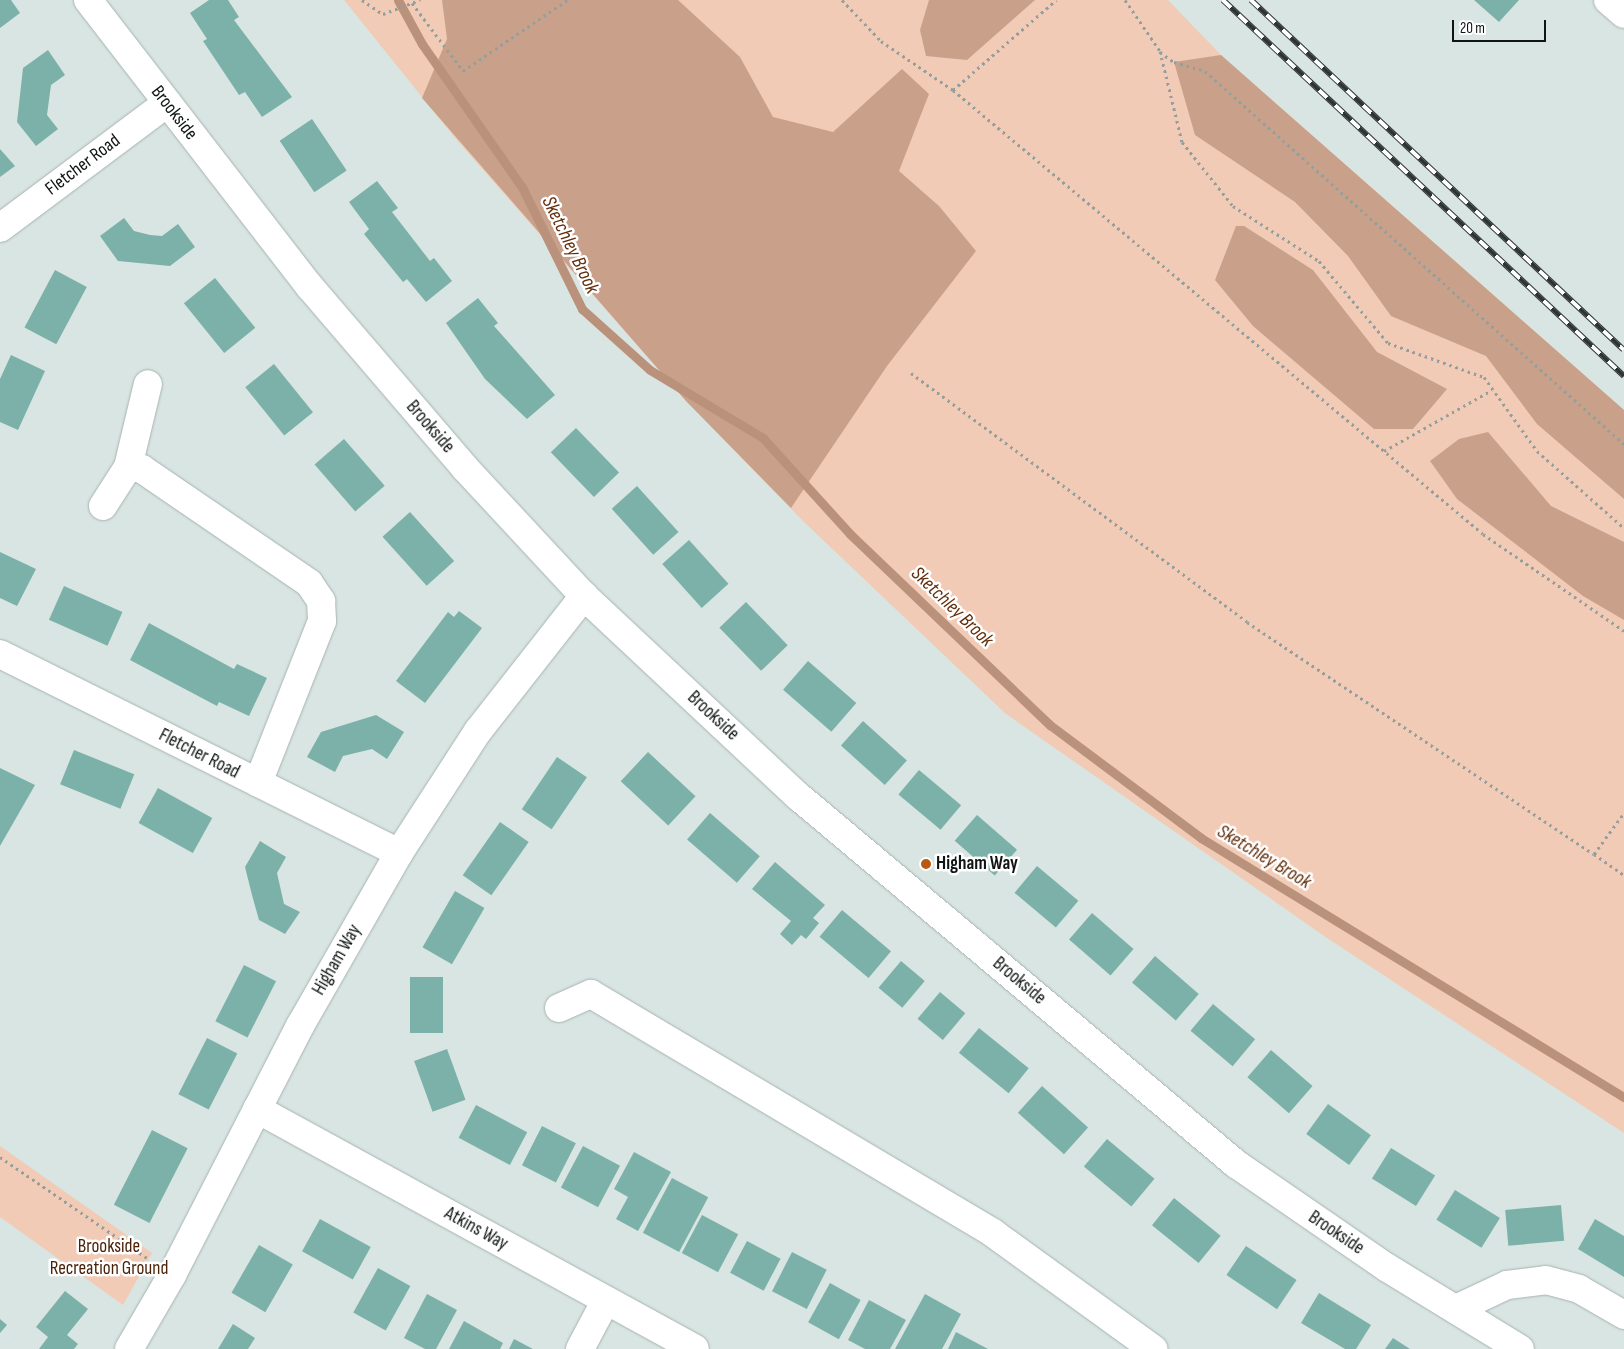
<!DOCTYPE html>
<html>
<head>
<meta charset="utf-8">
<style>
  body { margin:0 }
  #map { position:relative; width:1624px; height:1349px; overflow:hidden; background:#d8e5e2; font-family:"Sofia Sans Condensed",sans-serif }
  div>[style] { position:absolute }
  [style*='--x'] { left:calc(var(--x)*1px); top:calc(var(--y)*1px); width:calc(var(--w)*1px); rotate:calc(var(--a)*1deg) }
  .green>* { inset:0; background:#f1cbb6 }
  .forest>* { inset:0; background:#c9a18b }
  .stream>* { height:9px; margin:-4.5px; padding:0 4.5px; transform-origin:4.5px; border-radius:4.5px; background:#ba927c }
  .building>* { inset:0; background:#7cb1a9; transform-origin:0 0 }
  .path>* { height:3px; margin-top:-1.5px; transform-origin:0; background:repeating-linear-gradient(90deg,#949e9c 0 2.5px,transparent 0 6.5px) }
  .roads { filter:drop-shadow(0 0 1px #a7b3b1) drop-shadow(0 0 1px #a7b3b1) }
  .minor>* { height:28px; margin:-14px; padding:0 14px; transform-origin:14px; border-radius:14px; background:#fff }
  .major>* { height:28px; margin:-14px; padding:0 14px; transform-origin:14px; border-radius:14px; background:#fff }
  .rail>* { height:5.5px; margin-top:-2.75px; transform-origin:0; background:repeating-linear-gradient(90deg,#fff 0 11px,#2e3433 0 22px); box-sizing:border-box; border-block:1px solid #2e3433 }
  .dots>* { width:14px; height:14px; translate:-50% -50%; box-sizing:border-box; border:2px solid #fff; border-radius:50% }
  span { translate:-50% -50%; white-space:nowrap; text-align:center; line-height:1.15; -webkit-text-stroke:5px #fff; paint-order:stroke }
  .street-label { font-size:19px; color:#101514 }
  .poi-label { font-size:19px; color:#101514; font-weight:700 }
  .left { translate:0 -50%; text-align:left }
  .park-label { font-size:19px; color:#492208 }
  .water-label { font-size:20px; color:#622e0b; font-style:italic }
  .scale { position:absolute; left:1452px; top:20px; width:94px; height:22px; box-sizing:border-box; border:2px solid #101514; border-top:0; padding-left:6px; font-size:15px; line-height:18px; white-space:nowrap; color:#101514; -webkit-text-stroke:4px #fff; paint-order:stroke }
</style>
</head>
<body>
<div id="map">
  <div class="green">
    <div style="clip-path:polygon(344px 0,1168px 0,1221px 55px,1624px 410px,1624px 1133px,1327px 938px,1006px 714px,803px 521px,686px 401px,455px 138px)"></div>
    <div style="clip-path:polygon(0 1146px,152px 1253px,123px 1305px,0 1217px)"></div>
  </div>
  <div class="forest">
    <div style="clip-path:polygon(442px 0,678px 0,740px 57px,773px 117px,833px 132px,902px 69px,929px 94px,899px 171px,939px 206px,976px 251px,887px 366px,791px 508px,686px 401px,422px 98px,447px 39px)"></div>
    <div style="clip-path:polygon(929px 0,1035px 0,967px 60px,926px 56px,920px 30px)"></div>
    <div style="clip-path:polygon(1221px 55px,1624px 410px,1624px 499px,1537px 424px,1486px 356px,1391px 316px,1348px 256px,1295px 202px,1195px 135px,1174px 62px)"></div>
    <div style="clip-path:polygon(1236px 226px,1244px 226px,1313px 270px,1377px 352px,1447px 389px,1413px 429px,1374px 429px,1253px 326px,1215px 280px)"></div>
    <div style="clip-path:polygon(1488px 432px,1551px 506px,1624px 542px,1624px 620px,1583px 596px,1457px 499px,1430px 461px,1459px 439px)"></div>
  </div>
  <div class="stream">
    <div style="--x:398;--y:0;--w:50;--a:61.4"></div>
    <div style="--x:422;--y:44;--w:177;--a:55.1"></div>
    <div style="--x:523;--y:189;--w:134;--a:63.8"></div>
    <div style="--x:582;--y:309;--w:91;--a:41.9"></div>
    <div style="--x:650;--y:370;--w:132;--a:31"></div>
    <div style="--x:763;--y:438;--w:130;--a:47.8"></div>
    <div style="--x:850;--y:534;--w:277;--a:43.7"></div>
    <div style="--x:1050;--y:725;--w:189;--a:36.8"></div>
    <div style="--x:1201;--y:838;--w:496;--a:31.5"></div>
  </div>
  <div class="building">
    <div style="clip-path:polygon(0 0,11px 0,20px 13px,0 28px)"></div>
    <div style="clip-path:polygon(209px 0,228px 0,239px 17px,234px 20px,292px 97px,262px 117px,245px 92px,239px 95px,203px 41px,207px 39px,190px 13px)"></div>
    <div style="clip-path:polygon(1474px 0,1519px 0,1499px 22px)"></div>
    <div style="clip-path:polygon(48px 50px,65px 75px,51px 85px,47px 115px,58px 129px,36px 146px,17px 122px,23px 68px)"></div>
    <div style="left:312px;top:119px;width:62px;height:39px;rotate:56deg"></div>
    <div style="clip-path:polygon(0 149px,15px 166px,0 177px)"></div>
    <div style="clip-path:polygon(377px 181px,398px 208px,392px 212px,430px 261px,434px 258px,452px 281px,426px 302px,407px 279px,403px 282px,364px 234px,369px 229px,349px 202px)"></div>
    <div style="clip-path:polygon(124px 218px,134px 231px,150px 235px,162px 236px,178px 224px,195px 247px,170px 266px,118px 261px,100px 236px)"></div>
    <div style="left:55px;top:270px;width:36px;height:65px;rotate:28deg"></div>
    <div style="left:215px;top:278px;width:64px;height:40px;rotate:51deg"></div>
    <div style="clip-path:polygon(478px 298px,498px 323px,494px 326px,555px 395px,527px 419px,485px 379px,446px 323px)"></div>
    <div style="clip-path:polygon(11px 355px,45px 371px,18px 430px,0 422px,0 379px)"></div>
    <div style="left:274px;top:364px;width:62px;height:37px;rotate:51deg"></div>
    <div style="left:576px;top:428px;width:62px;height:35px;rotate:46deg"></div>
    <div style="left:344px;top:439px;width:62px;height:39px;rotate:49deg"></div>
    <div style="left:637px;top:486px;width:62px;height:34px;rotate:48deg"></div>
    <div style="left:410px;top:512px;width:66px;height:37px;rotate:48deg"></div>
    <div style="left:689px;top:540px;width:59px;height:36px;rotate:48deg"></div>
    <div style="clip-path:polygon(0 552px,36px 569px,17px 606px,0 598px)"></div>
    <div style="left:64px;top:586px;width:64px;height:37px;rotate:24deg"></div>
    <div style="left:746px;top:602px;width:60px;height:37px;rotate:46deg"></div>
    <div style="clip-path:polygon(459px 611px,482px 628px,425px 703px,396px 681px,448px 612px,454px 617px)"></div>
    <div style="clip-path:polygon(149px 623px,234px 669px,237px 664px,267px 678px,249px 716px,219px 702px,217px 706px,130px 660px)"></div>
    <div style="left:808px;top:661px;width:64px;height:38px;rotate:41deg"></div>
    <div style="clip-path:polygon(376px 715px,404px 732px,387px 759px,372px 749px,343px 756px,335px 772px,307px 757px,321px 732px)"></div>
    <div style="left:863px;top:721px;width:59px;height:33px;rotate:42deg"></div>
    <div style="left:74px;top:750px;width:65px;height:37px;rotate:22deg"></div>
    <div style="left:648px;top:752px;width:65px;height:40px;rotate:43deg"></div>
    <div style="left:557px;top:757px;width:36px;height:63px;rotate:34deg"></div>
    <div style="clip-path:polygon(0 768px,35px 785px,0 846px)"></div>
    <div style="left:919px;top:770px;width:55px;height:32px;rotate:40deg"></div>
    <div style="left:158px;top:788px;width:62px;height:40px;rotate:29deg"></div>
    <div style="left:710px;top:813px;width:66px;height:35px;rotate:41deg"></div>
    <div style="left:977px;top:815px;width:53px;height:34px;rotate:41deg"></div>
    <div style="left:500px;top:822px;width:35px;height:65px;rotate:35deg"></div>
    <div style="clip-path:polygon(260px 841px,286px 857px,277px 873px,284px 904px,300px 912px,285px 934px,259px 920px,252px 895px,245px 867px)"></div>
    <div style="clip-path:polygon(775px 862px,825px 905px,813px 918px,819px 923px,806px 939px,801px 935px,792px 945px,780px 934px,791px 921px,752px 889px)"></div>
    <div style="left:1037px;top:866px;width:54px;height:35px;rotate:40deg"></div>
    <div style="left:455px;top:891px;width:34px;height:65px;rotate:30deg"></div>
    <div style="left:842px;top:910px;width:64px;height:35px;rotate:40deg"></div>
    <div style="left:1092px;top:913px;width:55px;height:35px;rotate:41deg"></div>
    <div style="left:1155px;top:956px;width:58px;height:35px;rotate:41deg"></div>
    <div style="left:901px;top:961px;width:31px;height:35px;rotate:40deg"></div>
    <div style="left:244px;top:965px;width:36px;height:63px;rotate:27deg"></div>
    <div style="left:443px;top:977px;width:56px;height:33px;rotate:90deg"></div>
    <div style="left:940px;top:992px;width:33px;height:35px;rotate:40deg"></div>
    <div style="left:1213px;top:1004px;width:55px;height:35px;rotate:40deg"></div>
    <div style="left:979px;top:1028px;width:64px;height:32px;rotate:39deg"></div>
    <div style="left:207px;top:1038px;width:34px;height:63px;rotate:27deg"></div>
    <div style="left:447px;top:1049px;width:54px;height:35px;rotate:70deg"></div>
    <div style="left:1271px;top:1050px;width:55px;height:36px;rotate:41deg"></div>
    <div style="left:1042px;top:1086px;width:62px;height:36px;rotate:42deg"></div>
    <div style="left:1328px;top:1104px;width:53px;height:37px;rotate:36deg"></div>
    <div style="left:476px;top:1105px;width:58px;height:37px;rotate:28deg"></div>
    <div style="left:542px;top:1126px;width:38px;height:44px;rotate:27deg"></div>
    <div style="left:152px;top:1130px;width:40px;height:84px;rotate:27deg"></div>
    <div style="left:1107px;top:1139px;width:62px;height:36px;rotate:40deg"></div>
    <div style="left:583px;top:1146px;width:42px;height:47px;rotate:28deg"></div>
    <div style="left:1391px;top:1148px;width:52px;height:36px;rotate:32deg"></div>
    <div style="clip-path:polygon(634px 1152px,671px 1172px,638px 1231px,616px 1219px,628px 1197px,614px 1189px)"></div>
    <div style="left:672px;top:1178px;width:41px;height:62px;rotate:28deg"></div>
    <div style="left:1455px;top:1190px;width:53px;height:35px;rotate:32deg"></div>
    <div style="left:1174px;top:1198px;width:60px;height:35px;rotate:39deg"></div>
    <div style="left:1561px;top:1205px;width:36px;height:56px;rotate:85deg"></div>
    <div style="left:702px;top:1215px;width:41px;height:43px;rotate:28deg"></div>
    <div style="left:320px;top:1219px;width:58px;height:37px;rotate:29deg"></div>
    <div style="clip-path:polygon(1595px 1219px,1624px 1236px,1624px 1277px,1578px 1249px)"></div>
    <div style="left:747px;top:1241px;width:38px;height:36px;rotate:28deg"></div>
    <div style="left:259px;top:1245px;width:39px;height:55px;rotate:30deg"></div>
    <div style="left:1246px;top:1246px;width:61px;height:35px;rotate:34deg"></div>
    <div style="left:792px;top:1252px;width:39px;height:44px;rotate:27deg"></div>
    <div style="left:378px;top:1268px;width:37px;height:51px;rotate:29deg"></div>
    <div style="left:830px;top:1283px;width:35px;height:45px;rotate:29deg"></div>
    <div style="clip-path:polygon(65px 1291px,88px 1309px,67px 1335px,78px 1344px,74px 1349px,39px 1349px,48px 1337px,36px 1327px)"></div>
    <div style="clip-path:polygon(1319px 1293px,1371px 1325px,1356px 1349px,1345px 1349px,1301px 1323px)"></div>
    <div style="clip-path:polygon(427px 1294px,457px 1310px,436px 1349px,425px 1349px,404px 1338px)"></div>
    <div style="clip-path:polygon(925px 1294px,961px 1314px,942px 1349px,895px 1349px)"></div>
    <div style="clip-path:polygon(869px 1300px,906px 1320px,890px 1349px,865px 1349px,848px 1340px)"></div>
    <div style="clip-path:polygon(0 1319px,7px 1325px,0 1333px)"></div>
    <div style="clip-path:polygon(464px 1321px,503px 1343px,500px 1349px,449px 1349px)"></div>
    <div style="clip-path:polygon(233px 1324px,255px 1338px,248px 1349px,218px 1349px)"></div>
    <div style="clip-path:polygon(956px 1332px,988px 1349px,948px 1349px)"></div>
    <div style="clip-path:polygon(1393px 1338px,1410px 1349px,1385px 1349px)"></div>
    <div style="clip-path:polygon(514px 1339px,533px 1349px,509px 1349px)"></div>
  </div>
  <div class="path">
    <div style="--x:362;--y:0;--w:25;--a:34"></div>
    <div style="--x:383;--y:14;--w:40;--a:-21"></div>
    <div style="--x:842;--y:0;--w:57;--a:46.4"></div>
    <div style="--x:881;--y:41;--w:87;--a:34.2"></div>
    <div style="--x:953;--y:90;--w:691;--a:39.95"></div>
    <div style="--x:1483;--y:534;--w:171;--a:34.5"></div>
    <div style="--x:1125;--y:0;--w:62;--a:55.5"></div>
    <div style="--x:1160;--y:51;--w:94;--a:76.4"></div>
    <div style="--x:1182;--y:142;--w:82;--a:51.4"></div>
    <div style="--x:1233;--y:206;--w:102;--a:32.6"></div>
    <div style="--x:1319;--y:261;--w:107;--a:49.9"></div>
    <div style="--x:1388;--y:343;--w:102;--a:19.5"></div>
    <div style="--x:1484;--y:377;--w:91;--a:54.4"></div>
    <div style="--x:1537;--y:451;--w:116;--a:41.5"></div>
    <div style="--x:412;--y:3;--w:85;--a:53.1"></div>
    <div style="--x:463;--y:71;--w:126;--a:-34.3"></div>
    <div style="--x:1160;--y:52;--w:17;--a:36"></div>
    <div style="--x:1174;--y:62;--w:32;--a:16"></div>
    <div style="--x:1205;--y:71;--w:561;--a:41.68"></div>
    <div style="--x:953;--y:90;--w:137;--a:-41.1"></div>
    <div style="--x:911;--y:373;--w:418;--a:36.5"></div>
    <div style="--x:1247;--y:622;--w:417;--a:33.8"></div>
    <div style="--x:1594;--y:854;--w:51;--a:-53.8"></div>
    <div style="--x:1384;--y:451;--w:124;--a:-29.5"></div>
    <div style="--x:1594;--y:854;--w:37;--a:35"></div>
    <div style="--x:0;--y:1157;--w:178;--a:34.5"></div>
  </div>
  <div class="roads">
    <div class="minor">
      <div style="--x:88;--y:0;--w:363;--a:52.3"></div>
      <div style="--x:310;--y:287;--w:238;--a:49.4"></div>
      <div style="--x:465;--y:468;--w:175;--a:47.1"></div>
      <div style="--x:584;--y:596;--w:294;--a:43.1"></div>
      <div style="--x:799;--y:797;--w:571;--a:40.02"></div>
      <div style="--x:1236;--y:1164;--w:182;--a:34.5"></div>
      <div style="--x:1386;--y:1267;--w:157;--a:31.5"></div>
      <div style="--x:0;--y:228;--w:209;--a:-36.8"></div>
      <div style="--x:128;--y:467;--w:85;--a:-76.5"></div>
      <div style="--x:103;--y:506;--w:46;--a:-57.3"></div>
      <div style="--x:128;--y:467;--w:14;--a:8"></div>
      <div style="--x:142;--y:469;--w:202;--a:34.3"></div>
      <div style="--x:309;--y:583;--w:22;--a:56"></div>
      <div style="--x:321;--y:601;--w:20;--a:87"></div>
      <div style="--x:322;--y:621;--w:174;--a:111.6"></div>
      <div style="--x:0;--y:654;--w:446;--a:26.5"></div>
      <div style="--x:559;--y:1008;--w:35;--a:-24"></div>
      <div style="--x:591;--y:994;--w:468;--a:30.7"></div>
      <div style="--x:993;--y:1233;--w:198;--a:35.9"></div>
      <div style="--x:257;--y:1109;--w:499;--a:28.7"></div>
      <div style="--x:1456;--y:1309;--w:56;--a:-25.2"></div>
      <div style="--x:1507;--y:1285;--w:39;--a:-7"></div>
      <div style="--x:1546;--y:1280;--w:34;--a:15"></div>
      <div style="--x:1579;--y:1289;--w:52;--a:30"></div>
      <div style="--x:129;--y:1349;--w:86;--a:-59.8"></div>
      <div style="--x:172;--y:1275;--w:280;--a:-62.8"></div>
      <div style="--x:300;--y:1026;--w:199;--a:-60.2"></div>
      <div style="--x:399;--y:853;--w:145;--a:-57.1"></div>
      <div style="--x:478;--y:731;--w:172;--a:-51.9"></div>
      <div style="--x:580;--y:1349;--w:55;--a:-62"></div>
    </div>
    <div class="major">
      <div style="--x:1608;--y:0;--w:21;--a:41"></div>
    </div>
  </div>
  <div class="rail">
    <div style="--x:1223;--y:0;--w:550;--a:43.16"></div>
    <div style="--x:1251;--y:0;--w:511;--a:43.18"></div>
  </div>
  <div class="dots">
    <div style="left:926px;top:864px;background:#b95914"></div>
  </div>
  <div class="street-label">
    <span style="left:174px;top:113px;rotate:52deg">Brookside</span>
    <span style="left:83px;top:165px;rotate:-37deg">Fletcher Road</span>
    <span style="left:430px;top:427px;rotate:49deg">Brookside</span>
    <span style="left:713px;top:716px;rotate:43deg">Brookside</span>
    <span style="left:199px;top:754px;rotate:27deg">Fletcher Road</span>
    <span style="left:337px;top:960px;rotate:-60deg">Higham Way</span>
    <span style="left:1019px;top:981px;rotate:40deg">Brookside</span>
    <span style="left:476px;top:1229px;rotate:29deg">Atkins Way</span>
    <span style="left:1336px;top:1233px;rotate:34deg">Brookside</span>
  </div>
  <div class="poi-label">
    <span class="left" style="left:936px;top:864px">Higham Way</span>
  </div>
  <div class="park-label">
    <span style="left:109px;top:1258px">Brookside<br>Recreation Ground</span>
  </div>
  <div class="water-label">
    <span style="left:570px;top:245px;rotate:64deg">Sketchley Brook</span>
    <span style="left:952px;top:607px;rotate:44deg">Sketchley Brook</span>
    <span style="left:1264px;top:857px;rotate:31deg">Sketchley Brook</span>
  </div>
  <div class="scale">20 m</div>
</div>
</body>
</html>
